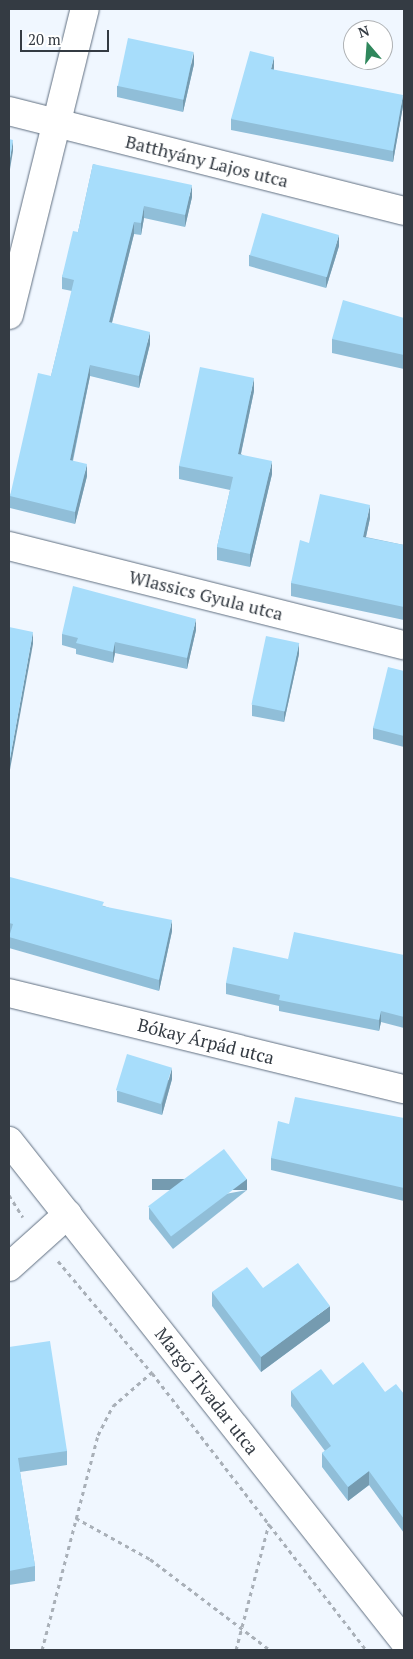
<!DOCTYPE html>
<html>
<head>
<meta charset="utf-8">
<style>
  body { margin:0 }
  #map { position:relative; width:413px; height:1659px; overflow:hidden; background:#f0f7ff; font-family:"PT Serif",serif }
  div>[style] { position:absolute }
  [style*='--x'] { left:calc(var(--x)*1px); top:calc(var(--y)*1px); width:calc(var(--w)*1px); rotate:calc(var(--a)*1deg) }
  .path>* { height:3px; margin-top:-1.5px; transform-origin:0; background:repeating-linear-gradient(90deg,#a9b0b8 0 4px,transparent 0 8px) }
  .roads { filter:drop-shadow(0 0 1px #606f81) drop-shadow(0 0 1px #606f81) }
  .minor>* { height:28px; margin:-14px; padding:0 14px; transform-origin:14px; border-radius:14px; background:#fff }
  .wall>* { inset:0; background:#90bed8 }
  .shaded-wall>* { inset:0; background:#759bb0; transform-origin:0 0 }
  .building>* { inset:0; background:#a7ddfb; transform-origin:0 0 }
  span { translate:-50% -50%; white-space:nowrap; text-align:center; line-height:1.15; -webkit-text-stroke:4.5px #fff; paint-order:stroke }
  .street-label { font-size:18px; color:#343b43 }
  .frame { position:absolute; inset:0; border:10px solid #343b43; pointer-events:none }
  .north { position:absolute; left:343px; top:20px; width:50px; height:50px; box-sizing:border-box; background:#fff; border:1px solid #aeb1b4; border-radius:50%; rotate:342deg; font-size:14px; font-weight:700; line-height:20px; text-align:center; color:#343b43 }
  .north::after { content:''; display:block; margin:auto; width:18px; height:22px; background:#2f875c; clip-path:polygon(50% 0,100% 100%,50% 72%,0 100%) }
  .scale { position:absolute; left:20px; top:30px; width:89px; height:22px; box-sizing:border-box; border:2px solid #343b43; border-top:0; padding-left:6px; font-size:15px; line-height:18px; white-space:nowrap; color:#343b43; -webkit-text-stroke:4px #fff; paint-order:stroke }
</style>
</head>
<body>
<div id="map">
  <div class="path">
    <div style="--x:9;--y:1195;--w:26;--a:58"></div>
    <div style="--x:58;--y:1261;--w:146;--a:50"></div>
    <div style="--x:152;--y:1373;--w:350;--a:52.3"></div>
    <div style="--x:76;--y:1518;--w:85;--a:29"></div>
    <div style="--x:150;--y:1559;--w:151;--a:37.2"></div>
    <div style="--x:42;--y:1650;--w:222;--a:-75.4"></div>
    <div style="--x:98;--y:1435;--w:33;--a:-63"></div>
    <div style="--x:113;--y:1406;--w:52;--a:-41.1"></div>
    <div style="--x:236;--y:1650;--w:131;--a:-75.4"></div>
  </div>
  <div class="roads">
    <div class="minor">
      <div style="--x:9;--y:111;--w:407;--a:14.2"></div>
      <div style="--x:9;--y:315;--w:315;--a:-76.1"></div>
      <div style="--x:9;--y:546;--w:407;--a:14.1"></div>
      <div style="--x:9;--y:993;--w:406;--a:13.7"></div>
      <div style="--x:9;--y:1141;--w:637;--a:51.69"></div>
      <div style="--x:9;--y:1267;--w:79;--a:-41.9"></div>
    </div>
  </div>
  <div class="wall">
    <div style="clip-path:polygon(194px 64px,183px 112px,117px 97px,117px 86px)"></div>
    <div style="clip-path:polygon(274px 68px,274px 70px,403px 106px,393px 162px,231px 130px,231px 119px)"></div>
    <div style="clip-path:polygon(93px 164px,192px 197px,185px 227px,144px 218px,141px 235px,134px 234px,112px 323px,150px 344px,139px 388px,90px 376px,73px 461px,87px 476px,75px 524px,10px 508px,10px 496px,51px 376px,72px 291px,62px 289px,62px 277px,78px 232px)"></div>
    <div style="clip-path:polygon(339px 246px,326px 288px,249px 266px,249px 255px)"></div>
    <div style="clip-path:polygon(404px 318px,404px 369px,332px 353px,332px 339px)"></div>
    <div style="clip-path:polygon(254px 391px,241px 454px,272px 474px,250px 567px,217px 560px,217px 547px,230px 490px,179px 479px,179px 466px)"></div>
    <div style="clip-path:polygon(370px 518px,366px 537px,404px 545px,404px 620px,291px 596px,291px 583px,309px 543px)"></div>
    <div style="clip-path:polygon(196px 630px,187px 669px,115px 653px,113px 663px,76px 654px,76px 649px,62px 645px,62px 634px)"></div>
    <div style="clip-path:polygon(299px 654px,284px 722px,252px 716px,252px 705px)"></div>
    <div style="clip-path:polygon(404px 671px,404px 747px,373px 739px,373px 728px)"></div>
    <div style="clip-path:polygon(9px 884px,104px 906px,172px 931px,159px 991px,9px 948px,10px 934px,9px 934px)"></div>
    <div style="clip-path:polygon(404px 955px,404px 1028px,381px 1022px,379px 1031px,279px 1011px,279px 1006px,226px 994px,226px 983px,288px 959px)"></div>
    <div style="clip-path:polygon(172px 1079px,162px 1115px,117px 1102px,117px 1091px)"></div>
    <div style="clip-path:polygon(404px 1118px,404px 1201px,271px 1170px,271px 1158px,289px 1124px)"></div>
    <div style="clip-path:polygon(247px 1190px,173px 1249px,149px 1219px,149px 1208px)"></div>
    <div style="clip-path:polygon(263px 1288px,330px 1321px,261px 1372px,212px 1306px,212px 1292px)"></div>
    <div style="clip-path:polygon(9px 1347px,67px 1451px,67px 1465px,20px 1472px,35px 1566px,35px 1581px,9px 1585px)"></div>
    <div style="clip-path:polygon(333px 1385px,385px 1392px,404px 1394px,404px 1533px,369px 1485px,348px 1501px,322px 1467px,322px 1453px,325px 1451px,291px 1406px,291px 1391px)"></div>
  </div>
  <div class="shaded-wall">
    <div style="clip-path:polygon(194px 52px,194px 64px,183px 112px,183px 100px)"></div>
    <div style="clip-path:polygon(274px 57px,274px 68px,271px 80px,271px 69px)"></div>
    <div style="clip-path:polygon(403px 95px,403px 106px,393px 162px,393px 151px)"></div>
    <div style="clip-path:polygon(13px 140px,13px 151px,9px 175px,9px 164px)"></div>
    <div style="clip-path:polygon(192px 185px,192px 197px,185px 227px,185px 215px)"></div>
    <div style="clip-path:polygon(144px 206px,144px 218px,141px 235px,141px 223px)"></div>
    <div style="clip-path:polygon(134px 222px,134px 234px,109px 334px,109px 322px)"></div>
    <div style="clip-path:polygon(339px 235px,339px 246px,326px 288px,326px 277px)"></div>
    <div style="clip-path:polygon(150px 332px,150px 344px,139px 388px,139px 376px)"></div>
    <div style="clip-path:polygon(90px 365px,90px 376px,70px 472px,70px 460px)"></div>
    <div style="clip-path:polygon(254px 378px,254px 391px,238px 467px,238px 454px)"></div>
    <div style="clip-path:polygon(272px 461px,272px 474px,250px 567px,250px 554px)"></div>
    <div style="clip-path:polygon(87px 464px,87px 476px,75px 524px,75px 512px)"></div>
    <div style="clip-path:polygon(370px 505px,370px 518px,363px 550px,363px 537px)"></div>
    <div style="clip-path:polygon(196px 619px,196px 630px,187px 669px,187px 658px)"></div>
    <div style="clip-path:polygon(33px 632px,33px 644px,9px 775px,9px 764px)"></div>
    <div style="clip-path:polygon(115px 642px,115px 653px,113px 663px,113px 652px)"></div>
    <div style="clip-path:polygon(299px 643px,299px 654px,284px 722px,284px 711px)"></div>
    <div style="clip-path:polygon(172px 920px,172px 931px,159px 991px,159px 980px)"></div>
    <div style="clip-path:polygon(381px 1011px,381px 1022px,379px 1031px,379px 1020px)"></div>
    <div style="clip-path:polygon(172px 1068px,172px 1079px,162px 1115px,162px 1104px)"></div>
    <div style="left:247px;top:1179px;width:11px;height:95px;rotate:90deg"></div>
    <div style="clip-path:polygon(330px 1306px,330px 1321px,261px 1372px,261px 1357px)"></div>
    <div style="clip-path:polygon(369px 1471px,369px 1485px,348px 1501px,348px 1487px)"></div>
  </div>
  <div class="building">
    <div style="left:128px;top:38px;width:67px;height:49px;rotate:12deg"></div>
    <div style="clip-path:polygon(250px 51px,274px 57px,271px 69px,403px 95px,393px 151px,231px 119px)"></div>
    <div style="clip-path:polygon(9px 139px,13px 140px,9px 164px)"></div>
    <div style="clip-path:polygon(93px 164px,192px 185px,185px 215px,144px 206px,141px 223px,134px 222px,109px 322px,150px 332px,139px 376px,90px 365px,70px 460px,87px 464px,75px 512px,10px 496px,38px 373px,51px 376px,74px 280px,62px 277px,73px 231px,78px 232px)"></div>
    <div style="left:262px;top:213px;width:80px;height:44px;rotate:16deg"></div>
    <div style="clip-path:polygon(343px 300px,404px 318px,404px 355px,332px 339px)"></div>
    <div style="clip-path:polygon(200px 367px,254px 378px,238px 454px,272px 461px,250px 554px,217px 547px,233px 477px,179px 466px)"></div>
    <div style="clip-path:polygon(320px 494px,370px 505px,363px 537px,404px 545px,404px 607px,291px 583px,300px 540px,309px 543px)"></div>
    <div style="clip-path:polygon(73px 586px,196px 619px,187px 658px,115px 642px,113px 652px,76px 643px,78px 638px,62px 634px)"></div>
    <div style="clip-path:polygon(9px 627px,33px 632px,9px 764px)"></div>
    <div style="left:266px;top:636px;width:34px;height:70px;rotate:12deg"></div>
    <div style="clip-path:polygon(388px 667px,404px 671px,404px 736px,373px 728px)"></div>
    <div style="clip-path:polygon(10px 877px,104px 902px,102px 906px,172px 920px,159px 980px,9px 937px,13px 924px,9px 923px,9px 884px)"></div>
    <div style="clip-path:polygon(294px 932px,404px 955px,404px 1017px,381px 1011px,379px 1020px,279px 1000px,280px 995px,226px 983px,233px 947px,288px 959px)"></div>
    <div style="left:127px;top:1054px;width:47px;height:38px;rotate:17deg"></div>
    <div style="clip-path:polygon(295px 1097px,404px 1118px,404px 1188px,271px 1158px,278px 1121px,289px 1124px)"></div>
    <div style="left:224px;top:1149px;width:38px;height:95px;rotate:53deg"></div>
    <div style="clip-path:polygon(298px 1263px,330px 1306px,261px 1357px,212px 1292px,247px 1267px,263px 1288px)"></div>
    <div style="clip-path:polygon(50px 1341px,67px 1451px,18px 1458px,35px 1566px,9px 1571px,9px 1347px)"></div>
    <div style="clip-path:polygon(363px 1362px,385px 1392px,396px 1384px,404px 1394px,404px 1519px,369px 1471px,348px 1487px,322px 1453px,331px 1446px,291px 1391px,321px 1369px,333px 1385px)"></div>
  </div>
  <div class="street-label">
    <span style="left:207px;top:161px;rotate:14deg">Batthyány Lajos utca</span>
    <span style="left:206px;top:595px;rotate:14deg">Wlassics Gyula utca</span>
    <span style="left:206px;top:1041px;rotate:14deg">Bókay Árpád utca</span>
    <span style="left:207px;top:1391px;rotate:52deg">Margó Tivadar utca</span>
  </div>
  <div class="frame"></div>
  <div class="north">N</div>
  <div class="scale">20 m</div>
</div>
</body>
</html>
